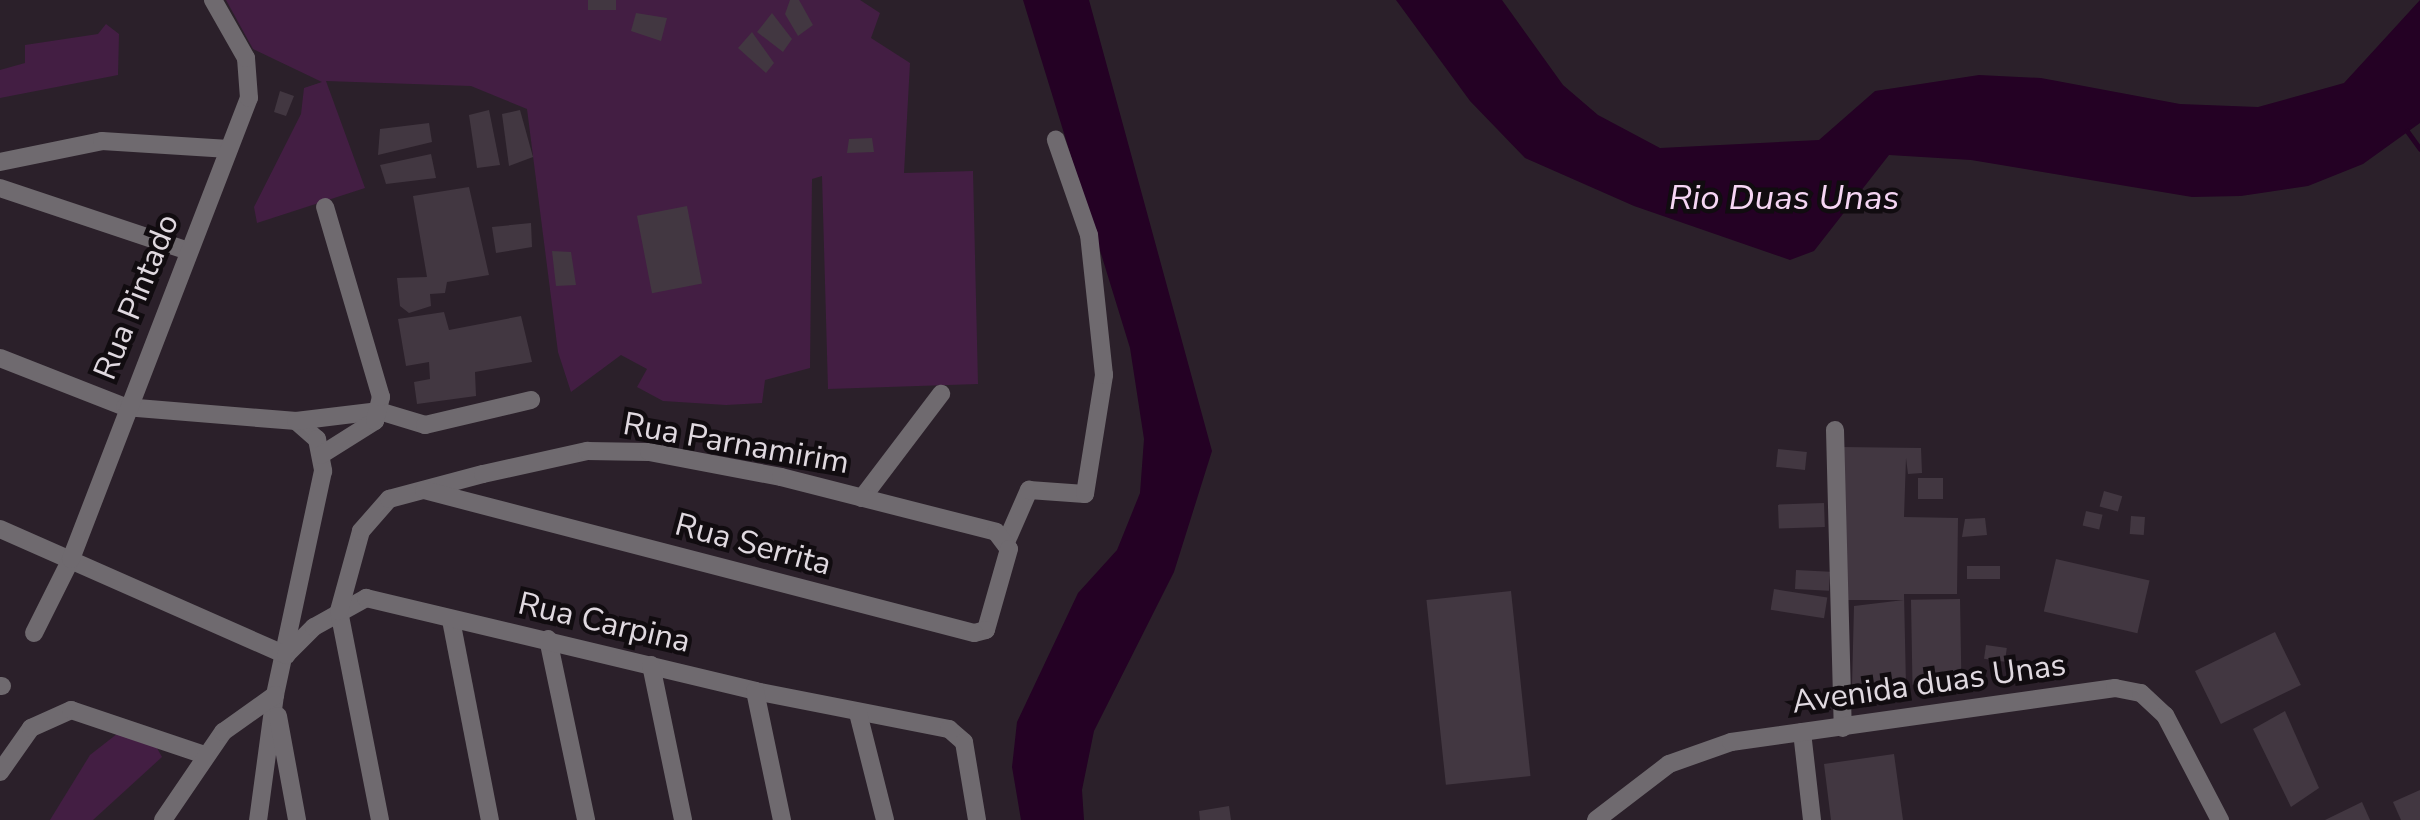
<!DOCTYPE html>
<html>
<head>
<meta charset="utf-8">
<style>
  body { margin:0 }
  #map { position:relative; width:2420px; height:820px; overflow:hidden; background:#2b202a; font-family:"Nunito Sans",sans-serif }
  div>[style] { position:absolute }
  [style*='--x'] { left:calc(var(--x)*1px); top:calc(var(--y)*1px); width:calc(var(--w)*1px); rotate:calc(var(--a)*1deg) }
  .green>* { inset:0; background:#431e43 }
  .water>* { inset:0; background:#240124 }
  .stream>* { height:5px; margin:-2.5px; padding:0 2.5px; transform-origin:2.5px; border-radius:2.5px; background:#240124 }
  .building>* { inset:0; background:#423741; transform-origin:0 0 }
  .minor>* { height:18px; margin:-9px; padding:0 9px; transform-origin:9px; border-radius:9px; background:#6f6a6f }
  span { translate:-50% -50%; white-space:nowrap; text-align:center; line-height:1.15; -webkit-text-stroke:9px #110c10; paint-order:stroke }
  .street-label { font-size:32px; color:#e0d9e0 }
  .water-label { font-size:35px; color:#f6d6f4; font-style:italic }
</style>
</head>
<body>
<div id="map">
  <div class="green">
    <div style="clip-path:polygon(226px 0,860px 0,880px 13px,871px 38px,910px 63px,904px 173px,973px 171px,978px 384px,828px 389px,822px 176px,812px 179px,810px 368px,765px 380px,762px 403px,726px 405px,663px 401px,637px 387px,647px 369px,621px 355px,571px 392px,558px 352px,527px 109px,471px 86px,326px 81px,365px 188px,257px 223px,254px 207px,301px 114px,304px 88px,322px 82px,253px 49px)"></div>
    <div style="clip-path:polygon(106px 24px,119px 34px,118px 75px,0 98px,0 70px,25px 63px,25px 45px,98px 34px)"></div>
    <div style="clip-path:polygon(122px 730px,153px 741px,162px 757px,93px 820px,50px 820px,90px 755px)"></div>
  </div>
  <div class="water">
    <div style="clip-path:polygon(1023px 0,1089px 0,1212px 451px,1174px 572px,1094px 731px,1082px 790px,1084px 820px,1021px 820px,1012px 767px,1017px 722px,1078px 593px,1117px 550px,1140px 493px,1144px 439px,1130px 348px)"></div>
    <div style="clip-path:polygon(1396px 0,1502px 0,1563px 85px,1598px 115px,1660px 148px,1819px 140px,1875px 91px,1979px 75px,2041px 78px,2180px 104px,2258px 107px,2344px 83px,2420px 0,2420px 123px,2363px 164px,2308px 186px,2241px 196px,2192px 197px,1971px 160px,1889px 155px,1814px 251px,1790px 260px,1634px 206px,1525px 158px,1470px 101px)"></div>
  </div>
  <div class="stream">
    <div style="--x:2407;--y:131;--w:22;--a:54"></div>
  </div>
  <div class="building">
    <div style="left:588px;top:0;width:28px;height:10px"></div>
    <div style="clip-path:polygon(790px 0,799px 0,813px 25px,798px 36px,785px 14px)"></div>
    <div style="clip-path:polygon(636px 13px,667px 18px,661px 41px,631px 31px)"></div>
    <div style="clip-path:polygon(772px 13px,792px 39px,783px 52px,757px 32px)"></div>
    <div style="clip-path:polygon(752px 32px,774px 63px,766px 73px,738px 48px)"></div>
    <div style="clip-path:polygon(280px 91px,294px 96px,286px 116px,274px 112px)"></div>
    <div style="clip-path:polygon(489px 110px,500px 165px,477px 168px,469px 115px)"></div>
    <div style="clip-path:polygon(520px 110px,533px 157px,509px 166px,502px 114px)"></div>
    <div style="clip-path:polygon(429px 123px,432px 142px,378px 155px,380px 129px)"></div>
    <div style="clip-path:polygon(872px 138px,874px 152px,847px 153px,849px 139px)"></div>
    <div style="clip-path:polygon(431px 154px,436px 178px,386px 184px,380px 165px)"></div>
    <div style="clip-path:polygon(469px 187px,489px 275px,447px 282px,445px 293px,430px 294px,431px 306px,409px 313px,400px 306px,397px 278px,427px 277px,413px 196px)"></div>
    <div style="left:687px;top:206px;width:79px;height:51px;rotate:79deg"></div>
    <div style="clip-path:polygon(531px 223px,532px 247px,496px 253px,492px 227px)"></div>
    <div style="clip-path:polygon(552px 251px,571px 252px,576px 285px,556px 286px)"></div>
    <div style="clip-path:polygon(444px 312px,449px 330px,521px 316px,532px 362px,475px 372px,476px 396px,417px 404px,414px 382px,430px 379px,429px 362px,406px 366px,398px 319px)"></div>
    <div style="clip-path:polygon(1842px 447px,1921px 448px,1922px 473px,1908px 474px,1906px 458px,1904px 517px,1958px 518px,1957px 594px,1904px 594px,1906px 686px,1852px 686px,1854px 606px,1904px 600px,1845px 600px)"></div>
    <div style="left:1778px;top:449px;width:29px;height:18px;rotate:6deg"></div>
    <div style="left:1918px;top:478px;width:25px;height:21px"></div>
    <div style="left:2104px;top:491px;width:19px;height:16px;rotate:16deg"></div>
    <div style="left:1824px;top:503px;width:24px;height:46px;rotate:88deg"></div>
    <div style="left:2086px;top:511px;width:17px;height:15px;rotate:13deg"></div>
    <div style="left:2131px;top:516px;width:14px;height:18px;rotate:4deg"></div>
    <div style="clip-path:polygon(1985px 518px,1987px 535px,1962px 537px,1965px 519px)"></div>
    <div style="left:2056px;top:559px;width:96px;height:54px;rotate:13deg"></div>
    <div style="left:1967px;top:566px;width:33px;height:13px"></div>
    <div style="left:1796px;top:570px;width:34px;height:19px;rotate:3deg"></div>
    <div style="left:1774px;top:589px;width:54px;height:21px;rotate:9deg"></div>
    <div style="left:1511px;top:591px;width:186px;height:85px;rotate:84deg"></div>
    <div style="left:1960px;top:599px;width:85px;height:49px;rotate:89deg"></div>
    <div style="left:2275px;top:632px;width:59px;height:89px;rotate:64deg"></div>
    <div style="left:1986px;top:645px;width:21px;height:14px;rotate:8deg"></div>
    <div style="clip-path:polygon(2285px 711px,2319px 788px,2291px 807px,2253px 729px)"></div>
    <div style="clip-path:polygon(1894px 754px,1903px 820px,1831px 820px,1824px 764px)"></div>
    <div style="clip-path:polygon(2420px 790px,2420px 820px,2401px 820px,2393px 802px)"></div>
    <div style="clip-path:polygon(2362px 802px,2370px 820px,2325px 820px)"></div>
    <div style="clip-path:polygon(1229px 806px,1231px 820px,1200px 820px,1199px 811px)"></div>
  </div>
  <div class="minor">
    <div style="--x:0;--y:162;--w:104;--a:-11.6"></div>
    <div style="--x:102;--y:141;--w:127;--a:3.6"></div>
    <div style="--x:0;--y:188;--w:198;--a:18.5"></div>
    <div style="--x:0;--y:358;--w:134;--a:21.4"></div>
    <div style="--x:125;--y:407;--w:172;--a:4.7"></div>
    <div style="--x:296;--y:421;--w:28;--a:41"></div>
    <div style="--x:317;--y:439;--w:33;--a:79"></div>
    <div style="--x:323;--y:471;--w:229;--a:102.1"></div>
    <div style="--x:275;--y:695;--w:126;--a:97.7"></div>
    <div style="--x:296;--y:421;--w:84;--a:-6.9"></div>
    <div style="--x:379;--y:411;--w:48;--a:16.9"></div>
    <div style="--x:425;--y:425;--w:109;--a:-13.3"></div>
    <div style="--x:1835;--y:430;--w:298;--a:88.5"></div>
    <div style="--x:321;--y:455;--w:64;--a:-32.2"></div>
    <div style="--x:375;--y:421;--w:25;--a:-76"></div>
    <div style="--x:381;--y:397;--w:198;--a:-106.4"></div>
    <div style="--x:862;--y:498;--w:131;--a:-52.8"></div>
    <div style="--x:0;--y:529;--w:313;--a:23.8"></div>
    <div style="--x:1007;--y:540;--w:55;--a:-66.3"></div>
    <div style="--x:1029;--y:490;--w:56;--a:4.1"></div>
    <div style="--x:1085;--y:494;--w:121;--a:-80.9"></div>
    <div style="--x:1104;--y:375;--w:141;--a:-96.1"></div>
    <div style="--x:1089;--y:235;--w:101;--a:-109.2"></div>
    <div style="--x:451;--y:620;--w:204;--a:79"></div>
    <div style="--x:34;--y:633;--w:83;--a:-63.4"></div>
    <div style="--x:71;--y:559;--w:494;--a:-68.9"></div>
    <div style="--x:249;--y:98;--w:40;--a:-94.3"></div>
    <div style="--x:246;--y:58;--w:67;--a:-119.6"></div>
    <div style="--x:548;--y:639;--w:185;--a:78.1"></div>
    <div style="--x:286;--y:655;--w:40;--a:-45"></div>
    <div style="--x:314;--y:627;--w:60;--a:-29.1"></div>
    <div style="--x:366;--y:598;--w:400;--a:13.4"></div>
    <div style="--x:755;--y:691;--w:198;--a:11.1"></div>
    <div style="--x:949;--y:729;--w:20;--a:41"></div>
    <div style="--x:964;--y:742;--w:79;--a:80.5"></div>
    <div style="--x:651;--y:665;--w:158;--a:78.3"></div>
    <div style="--x:0;--y:686;--w:2;--a:0"></div>
    <div style="--x:755;--y:691;--w:132;--a:78.2"></div>
    <div style="--x:858;--y:713;--w:110;--a:75.8"></div>
    <div style="--x:278;--y:716;--w:106;--a:79.6"></div>
    <div style="--x:1802;--y:732;--w:89;--a:83.5"></div>
    <div style="--x:0;--y:772;--w:54;--a:-54.8"></div>
    <div style="--x:31;--y:728;--w:44;--a:-24.2"></div>
    <div style="--x:71;--y:710;--w:141;--a:18.6"></div>
    <div style="--x:163;--y:820;--w:107;--a:-55.7"></div>
    <div style="--x:223;--y:732;--w:64;--a:-35.4"></div>
    <div style="--x:380;--y:820;--w:213;--a:-101.1"></div>
    <div style="--x:339;--y:611;--w:83;--a:-74.6"></div>
    <div style="--x:361;--y:531;--w:43;--a:-48.8"></div>
    <div style="--x:389;--y:499;--w:97;--a:-14.9"></div>
    <div style="--x:483;--y:474;--w:107;--a:-12.5"></div>
    <div style="--x:587;--y:451;--w:62;--a:0.9"></div>
    <div style="--x:649;--y:452;--w:134;--a:10.7"></div>
    <div style="--x:781;--y:477;--w:222;--a:14.3"></div>
    <div style="--x:996;--y:532;--w:21;--a:53"></div>
    <div style="--x:1009;--y:549;--w:84;--a:105.9"></div>
    <div style="--x:986;--y:630;--w:12;--a:166"></div>
    <div style="--x:974;--y:633;--w:568;--a:-165.43"></div>
    <div style="--x:1596;--y:820;--w:92;--a:-37.5"></div>
    <div style="--x:1669;--y:764;--w:66;--a:-19.5"></div>
    <div style="--x:1731;--y:742;--w:388;--a:-8"></div>
    <div style="--x:2115;--y:688;--w:26;--a:11"></div>
    <div style="--x:2141;--y:693;--w:33;--a:43"></div>
    <div style="--x:2165;--y:715;--w:119;--a:62.4"></div>
  </div>
  <div class="street-label">
    <span style="left:137px;top:297px;rotate:-68deg">Rua Pintado</span>
    <span style="left:736px;top:444px;rotate:10deg">Rua Parnamirim</span>
    <span style="left:753px;top:545px;rotate:15deg">Rua Serrita</span>
    <span style="left:604px;top:623px;rotate:13deg">Rua Carpina</span>
    <span style="left:1929px;top:684px;rotate:-8deg">Avenida duas Unas</span>
  </div>
  <div class="water-label">
    <span style="left:1784px;top:198px">Rio Duas Unas</span>
  </div>
</div>
</body>
</html>
